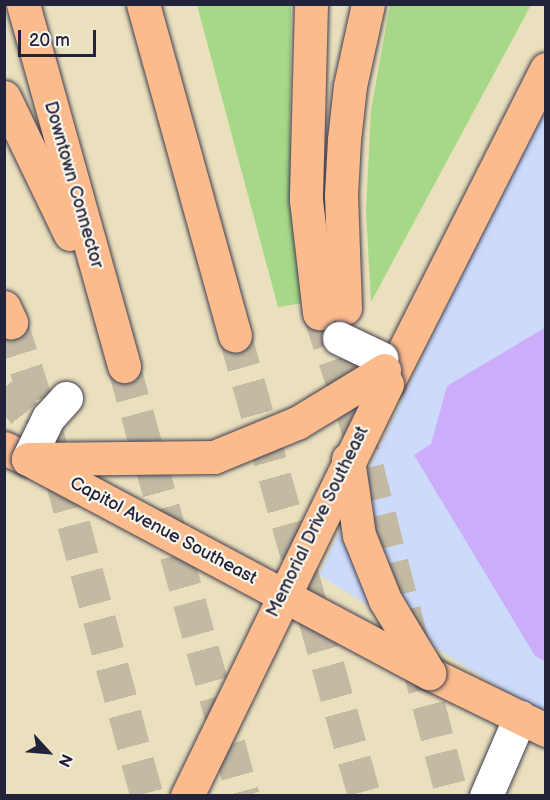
<!DOCTYPE html>
<html>
<head>
<meta charset="utf-8">
<style>
  body { margin:0 }
  #map { position:relative; width:550px; height:800px; overflow:hidden; background:#eae0bd; font-family:"Balsamiq Sans",sans-serif }
  div>[style] { position:absolute }
  [style*='--x'] { left:calc(var(--x)*1px); top:calc(var(--y)*1px); width:calc(var(--w)*1px); rotate:calc(var(--a)*1deg) }
  .built>* { inset:0; background:#cddbfa }
  .green>* { inset:0; background:#a6d887 }
  .building>* { inset:0; background:#ccadf9 }
  .highway-tunnel>* { height:33px; margin-top:-16.5px; transform-origin:0; background:repeating-linear-gradient(90deg,#c2baa3 0 33px,transparent 0 49px) }
  .roads { filter:drop-shadow(0 0 2px #403e4e) drop-shadow(0 0 2px #403e4e) }
  .minor>* { height:33px; margin:-16.5px; padding:0 16.5px; transform-origin:16.5px; border-radius:16.5px; background:#fff }
  .major>* { height:33px; margin:-16.5px; padding:0 16.5px; transform-origin:16.5px; border-radius:16.5px; background:#fbbb8d }
  .highway>* { height:33px; margin:-16.5px; padding:0 16.5px; transform-origin:16.5px; border-radius:16.5px; background:#fbbb8d }
  .bridges { filter:drop-shadow(0 0 2px #403e4e) drop-shadow(0 0 2px #403e4e) }
  .minor-bridge>* { height:33px; margin:-16.5px; padding:0 16.5px; transform-origin:16.5px; border-radius:16.5px; background:#fff }
  .major-bridge>* { height:33px; margin:-16.5px; padding:0 16.5px; transform-origin:16.5px; border-radius:16.5px; background:#fbbb8d }
  span { translate:-50% -50%; white-space:nowrap; text-align:center; line-height:1.15; -webkit-text-stroke:4.5px #fbf7ec; paint-order:stroke }
  .street-label { font-size:18px; color:#22223b }
  .frame { position:absolute; inset:0; border:6px solid #22223b; pointer-events:none }
  .north { position:absolute; left:18px; top:722px; width:60px; height:60px; -webkit-text-stroke:4px #fbf7ec; paint-order:stroke; rotate:116deg; font-size:16px; font-weight:700; line-height:24px; text-align:center; color:#22223b }
  .north::after { content:''; display:block; margin:auto; width:21px; height:27px; background:#22223b; clip-path:polygon(50% 0,100% 100%,50% 72%,0 100%) }
  .scale { position:absolute; left:18px; top:30px; width:78px; height:27px; box-sizing:border-box; border:3px solid #22223b; border-top:0; padding-left:8px; font-size:18px; line-height:21px; white-space:nowrap; color:#22223b; -webkit-text-stroke:4px #fbf7ec; paint-order:stroke }
</style>
</head>
<body>
<div id="map">
  <div class="built">
    <div style="clip-path:polygon(545px 97px,545px 716px,319px 575px)"></div>
  </div>
  <div class="green">
    <div style="clip-path:polygon(197px 5px,291px 5px,290px 132px,303px 303px,278px 307px)"></div>
    <div style="clip-path:polygon(390px 5px,531px 5px,371px 302px,366px 212px,371px 110px)"></div>
  </div>
  <div class="building">
    <div style="clip-path:polygon(546px 327px,546px 662px,535px 656px,414px 455px,431px 444px,447px 386px)"></div>
  </div>
  <div class="highway-tunnel">
    <div style="--x:319;--y:313;--w:113;--a:71.4"></div>
    <div style="--x:355;--y:420;--w:388;--a:75.5"></div>
    <div style="--x:11;--y:322;--w:163;--a:72.1"></div>
    <div style="--x:61;--y:477;--w:330;--a:74.9"></div>
    <div style="--x:235;--y:335;--w:479;--a:74.3"></div>
    <div style="--x:124;--y:366;--w:446;--a:74.5"></div>
    <div style="--x:4;--y:387;--w:58;--a:52"></div>
  </div>
  <div class="roads">
    <div class="minor">
      <div style="--x:486;--y:796;--w:86;--a:-66.7"></div>
    </div>
    <div class="major">
      <div style="--x:387;--y:384;--w:353;--a:-63.2"></div>
      <div style="--x:4;--y:448;--w:26;--a:25"></div>
      <div style="--x:429;--y:673;--w:130;--a:26"></div>
    </div>
    <div class="highway">
      <div style="--x:23;--y:4;--w:376;--a:74.4"></div>
      <div style="--x:143;--y:4;--w:344;--a:74.5"></div>
      <div style="--x:311;--y:4;--w:196;--a:91.5"></div>
      <div style="--x:306;--y:200;--w:114;--a:83.4"></div>
      <div style="--x:4;--y:97;--w:152;--a:64.3"></div>
      <div style="--x:4;--y:307;--w:17;--a:65"></div>
      <div style="--x:345;--y:308;--w:113;--a:-92"></div>
      <div style="--x:341;--y:195;--w:55;--a:-86.9"></div>
      <div style="--x:344;--y:140;--w:54;--a:-83.7"></div>
      <div style="--x:350;--y:86;--w:84;--a:-77.6"></div>
    </div>
  </div>
  <div class="bridges">
    <div class="minor-bridge">
      <div style="--x:339;--y:338;--w:47;--a:25.5"></div>
      <div style="--x:28;--y:459;--w:46;--a:-64"></div>
      <div style="--x:48;--y:418;--w:27;--a:-48"></div>
    </div>
    <div class="major-bridge">
      <div style="--x:28;--y:459;--w:455;--a:28.1"></div>
      <div style="--x:33;--y:459;--w:181;--a:-0.6"></div>
      <div style="--x:214;--y:457;--w:90;--a:-22.3"></div>
      <div style="--x:297;--y:423;--w:102;--a:-31.3"></div>
      <div style="--x:348;--y:459;--w:77;--a:81.8"></div>
      <div style="--x:359;--y:535;--w:70;--a:68.2"></div>
      <div style="--x:385;--y:600;--w:85;--a:58.9"></div>
      <div style="--x:187;--y:796;--w:458;--a:-64.1"></div>
    </div>
  </div>
  <div class="street-label">
    <span style="left:73px;top:185px;rotate:74deg">Downtown Connector</span>
    <span style="left:318px;top:522px;rotate:-64deg">Memorial Drive Southeast</span>
    <span style="left:163px;top:531px;rotate:28deg">Capitol Avenue Southeast</span>
  </div>
  <div class="frame"></div>
  <div class="north">N</div>
  <div class="scale">20 m</div>
</div>
</body>
</html>
